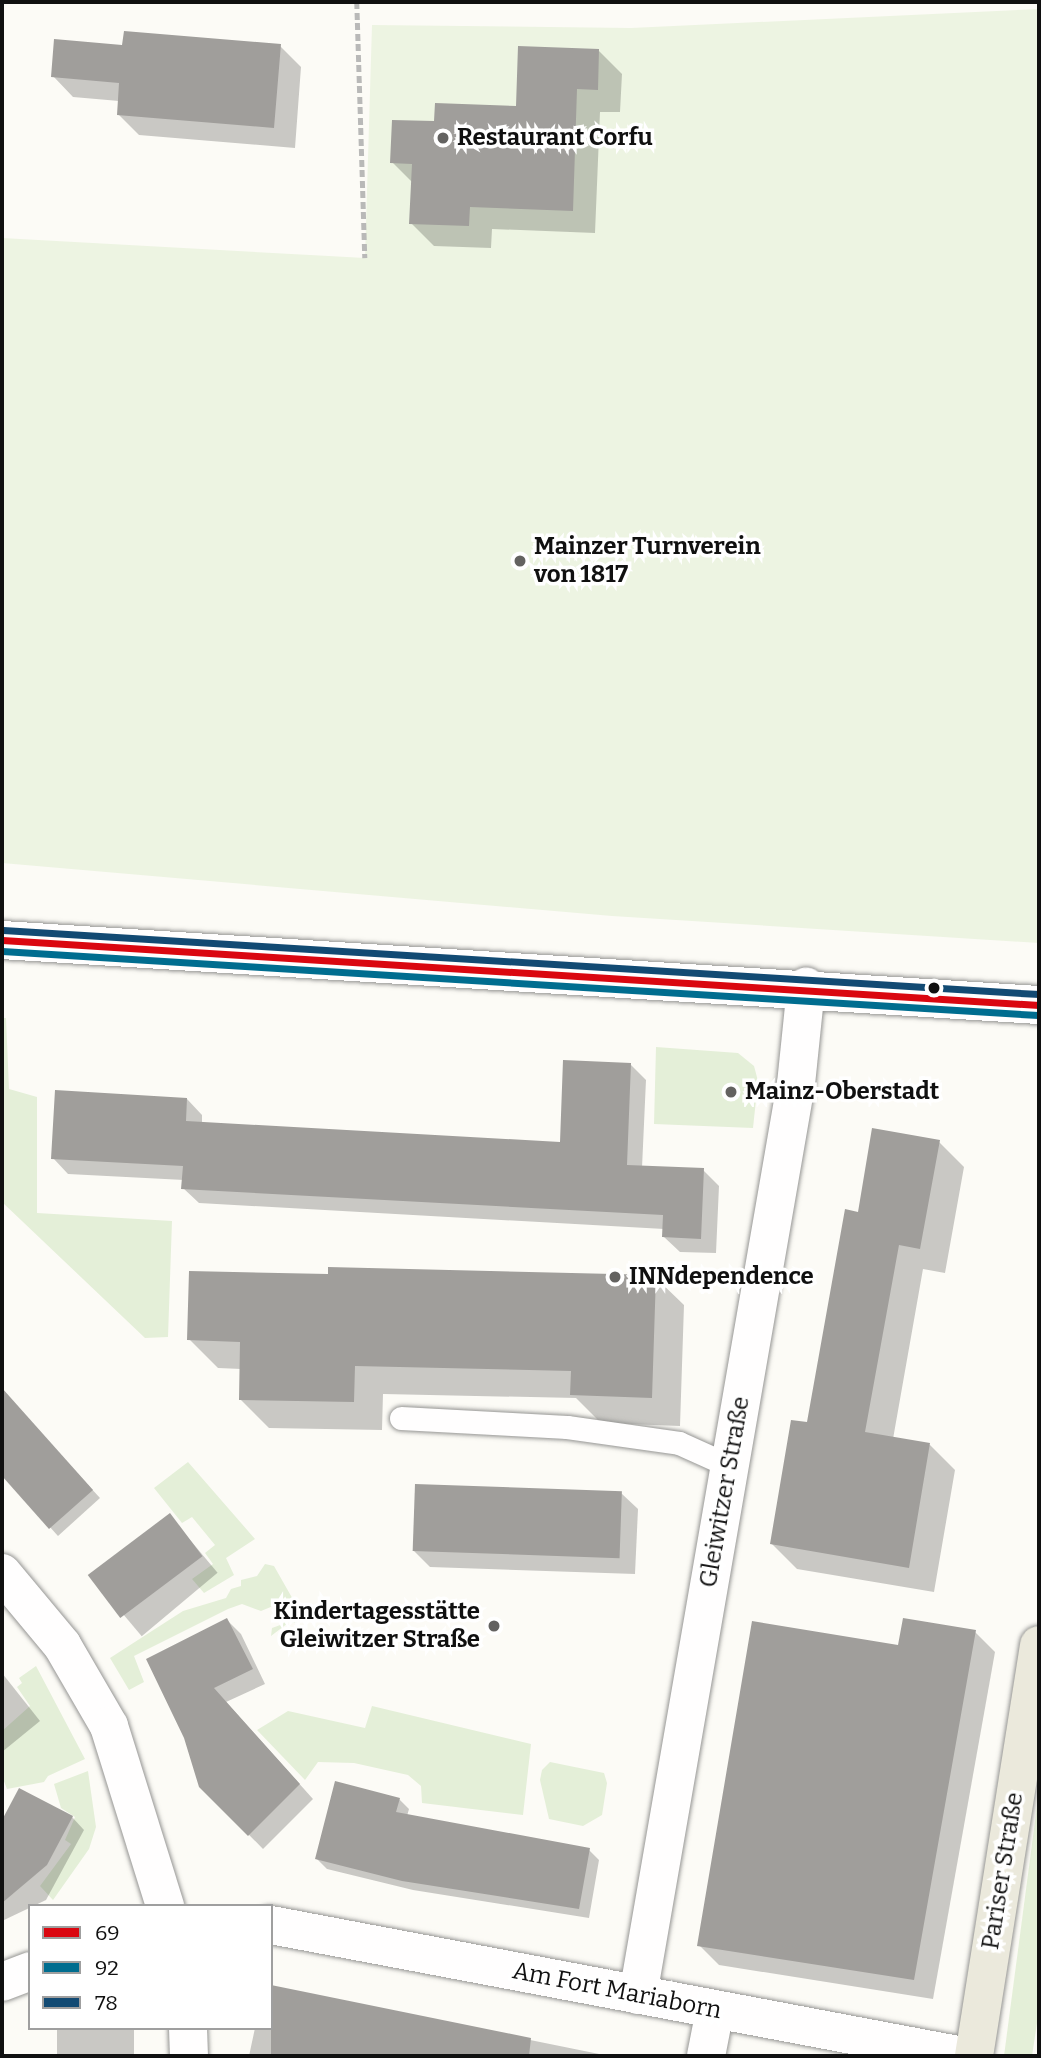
<!DOCTYPE html>
<html>
<head>
<meta charset="utf-8">
<style>
  body { margin:0 }
  #map { position:relative; width:1041px; height:2058px; overflow:hidden; background:#fcfbf6; font-family:Bitter,serif }
  div>[style] { position:absolute }
  [style*='--x'] { left:calc(var(--x)*1px); top:calc(var(--y)*1px); width:calc(var(--w)*1px); rotate:calc(var(--a)*1deg) }
  .green>* { inset:0; background:#e4efd8 }
  .pitch>* { inset:0; background:#edf4e2 }
  .shadow>* { inset:0; background:#0003; transform-origin:0 0 }
  .building>* { inset:0; background:#a09e9b; transform-origin:0 0 }
  .path>* { height:4.5px; margin-top:-2.25px; transform-origin:0; background:repeating-linear-gradient(90deg,#b9b9b8 0 7px,transparent 0 10.5px) }
  .roads { filter:drop-shadow(0 0 2px #969694) drop-shadow(0 0 2px #969694) }
  .lane>* { height:23px; margin:-11.5px; padding:0 11.5px; transform-origin:11.5px; border-radius:11.5px; background:#fffefe }
  .street>* { height:38px; margin:-19px; padding:0 19px; transform-origin:19px; border-radius:19px; background:#fffefe }
  .primary>* { height:38px; margin:-19px; padding:0 19px; transform-origin:19px; border-radius:19px; background:#ebe9dc }
  .bus-1>* { height:7px; margin:-3.5px; padding:0 3.5px; transform-origin:3.5px; border-radius:3.5px; background:#da0710 }
  .bus-2>* { height:7px; margin:-3.5px; padding:0 3.5px; transform-origin:3.5px; border-radius:3.5px; background:#006d8f }
  .bus-3>* { height:7px; margin:-3.5px; padding:0 3.5px; transform-origin:3.5px; border-radius:3.5px; background:#124a73 }
  .dots>* { width:19px; height:19px; translate:-50% -50%; box-sizing:border-box; border:4px solid #fff; border-radius:50% }
  span { translate:-50% -50%; white-space:nowrap; text-align:center; line-height:1.15; -webkit-text-stroke:7px #fff; paint-order:stroke }
  .poi-label { font-size:24px; color:#101010; font-weight:700 }
  .left { translate:0 -50%; text-align:left }
  .right { translate:-100% -50%; text-align:right }
  .street-label { font-size:24px; color:#101010 }
  .frame { position:absolute; inset:0; border:4px solid #101010; pointer-events:none }
  .legend { position:absolute; left:28px; top:1904px; width:245px; height:126px; box-sizing:border-box; background:#fff; border:2px solid #9f9f9f; margin:0; padding:9px 12px; list-style:none; font-size:21px; color:#101010 }
  .legend li { display:flex; align-items:center; gap:14px; height:35px }
  .legend b { width:35px; border:2px solid #9f9f9f }
</style>
</head>
<body>
<div id="map">
  <div class="green">
    <div style="clip-path:polygon(2px 1018px,6px 1018px,9px 1089px,37px 1097px,37px 1213px,172px 1221px,168px 1337px,145px 1338px,2px 1202px)"></div>
    <div style="clip-path:polygon(656px 1047px,738px 1053px,754px 1066px,758px 1081px,753px 1128px,654px 1124px)"></div>
    <div style="clip-path:polygon(188px 1462px,255px 1539px,226px 1558px,234px 1575px,204px 1593px,192px 1579px,213px 1564px,205px 1553px,215px 1545px,192px 1517px,182px 1523px,154px 1488px)"></div>
    <div style="clip-path:polygon(265px 1564px,274px 1566px,303px 1617px,299px 1623px,288px 1623px,271px 1636px,272px 1628px,283px 1624px,288px 1613px,278px 1604px,261px 1611px,242px 1604px,228px 1609px,134px 1656px,144px 1682px,129px 1690px,110px 1658px,183px 1611px,226px 1598px,231px 1589px,241px 1586px,241px 1580px,257px 1576px)"></div>
    <div style="clip-path:polygon(36px 1666px,85px 1759px,48px 1776px,44px 1782px,7px 1789px,2px 1776px,2px 1731px,30px 1706px,17px 1687px,22px 1683px,19px 1678px)"></div>
    <div style="clip-path:polygon(372px 1706px,531px 1744px,523px 1815px,422px 1803px,421px 1786px,408px 1775px,354px 1763px,318px 1762px,305px 1780px,257px 1730px,288px 1711px,365px 1728px)"></div>
    <div style="clip-path:polygon(550px 1762px,604px 1773px,607px 1783px,602px 1815px,583px 1826px,549px 1819px,540px 1780px,542px 1770px)"></div>
    <div style="clip-path:polygon(88px 1771px,96px 1827px,89px 1849px,53px 1900px,40px 1886px,71px 1844px,65px 1840px,75px 1817px,61px 1808px,54px 1784px)"></div>
    <div style="clip-path:polygon(1039px 1791px,1039px 2010px,1032px 2056px,1004px 2056px)"></div>
  </div>
  <div class="pitch">
    <div style="clip-path:polygon(1039px 9px,1039px 943px,612px 916px,2px 863px,2px 238px,365px 258px,372px 25px,631px 28px)"></div>
  </div>
  <div class="shadow">
    <div style="clip-path:polygon(280px 46px,301px 67px,295px 148px,139px 135px,118px 114px,119px 101px,73px 97px,53px 76px,124px 47px)"></div>
    <div style="clip-path:polygon(599px 51px,622px 74px,620px 112px,600px 112px,595px 233px,492px 229px,491px 248px,434px 246px,411px 223px,413px 183px,392px 162px,436px 123px,518px 107px)"></div>
    <div style="clip-path:polygon(630px 1064px,646px 1080px,642px 1168px,703px 1170px,719px 1186px,716px 1253px,680px 1252px,664px 1237px,664px 1229px,199px 1203px,183px 1188px,184px 1180px,68px 1174px,53px 1158px,187px 1099px,202px 1115px,202px 1124px,562px 1143px)"></div>
    <div style="clip-path:polygon(939px 1142px,964px 1167px,945px 1273px,923px 1269px,893px 1439px,930px 1445px,955px 1470px,934px 1592px,797px 1569px,772px 1544px,808px 1424px,859px 1214px)"></div>
    <div style="clip-path:polygon(655px 1277px,684px 1305px,680px 1426px,601px 1423px,576px 1398px,383px 1394px,382px 1430px,269px 1428px,240px 1399px,241px 1369px,218px 1368px,189px 1339px)"></div>
    <div style="clip-path:polygon(2px 1391px,100px 1498px,58px 1536px,2px 1474px)"></div>
    <div style="clip-path:polygon(621px 1493px,638px 1509px,635px 1574px,430px 1567px,414px 1551px)"></div>
    <div style="left:170px;top:1516px;width:74px;height:99px;rotate:50deg"></div>
    <div style="clip-path:polygon(227px 1620px,241px 1634px,265px 1684px,226px 1702px,313px 1799px,263px 1849px,201px 1786px,185px 1738px)"></div>
    <div style="clip-path:polygon(975px 1632px,995px 1652px,933px 1999px,719px 1965px,699px 1945px,900px 1647px)"></div>
    <div style="clip-path:polygon(2px 1673px,40px 1721px,2px 1752px)"></div>
    <div style="clip-path:polygon(20px 1790px,72px 1817px,84px 1830px,46px 1900px,2px 1921px,2px 1823px)"></div>
    <div style="clip-path:polygon(399px 1799px,409px 1809px,407px 1816px,589px 1850px,599px 1860px,589px 1918px,413px 1890px,327px 1869px,317px 1859px)"></div>
    <div style="clip-path:polygon(271px 1987px,609px 2056px,249px 2056px,255px 2028px,271px 2028px)"></div>
    <div style="left:57px;top:2028px;width:77px;height:28px"></div>
  </div>
  <div class="building">
    <div style="clip-path:polygon(124px 31px,281px 44px,274px 128px,117px 115px,119px 83px,51px 77px,54px 39px,122px 45px)"></div>
    <div style="clip-path:polygon(518px 46px,599px 49px,598px 90px,577px 89px,573px 211px,470px 207px,469px 226px,409px 224px,412px 164px,390px 163px,392px 120px,434px 121px,435px 103px,516px 106px)"></div>
    <div style="clip-path:polygon(563px 1060px,631px 1063px,627px 1165px,704px 1168px,701px 1239px,662px 1237px,663px 1215px,181px 1189px,183px 1166px,51px 1159px,55px 1090px,187px 1098px,186px 1121px,560px 1142px)"></div>
    <div style="clip-path:polygon(872px 1128px,940px 1140px,920px 1249px,899px 1245px,865px 1432px,930px 1443px,909px 1568px,770px 1544px,791px 1420px,807px 1422px,845px 1209px,858px 1212px)"></div>
    <div style="clip-path:polygon(328px 1267px,656px 1275px,652px 1398px,570px 1395px,571px 1371px,355px 1366px,354px 1402px,239px 1400px,240px 1342px,187px 1340px,189px 1271px,328px 1274px)"></div>
    <div style="clip-path:polygon(2px 1388px,93px 1490px,49px 1529px,2px 1476px)"></div>
    <div style="left:415px;top:1484px;width:207px;height:67px;rotate:2deg"></div>
    <div style="left:170px;top:1513px;width:54px;height:103px;rotate:53deg"></div>
    <div style="clip-path:polygon(227px 1618px,253px 1669px,214px 1688px,300px 1784px,248px 1836px,199px 1787px,184px 1738px,146px 1659px)"></div>
    <div style="clip-path:polygon(903px 1618px,976px 1630px,914px 1980px,697px 1946px,752px 1621px,898px 1645px)"></div>
    <div style="clip-path:polygon(335px 1781px,400px 1798px,396px 1812px,590px 1848px,579px 1909px,402px 1881px,315px 1859px)"></div>
    <div style="clip-path:polygon(19px 1788px,73px 1816px,47px 1865px,2px 1903px,2px 1820px)"></div>
    <div style="clip-path:polygon(271px 1985px,531px 2038px,529px 2056px,271px 2056px)"></div>
  </div>
  <div class="path">
    <div style="--x:357;--y:2;--w:256;--a:88.2"></div>
  </div>
  <div class="roads">
    <div class="lane">
      <div style="--x:401;--y:1418;--w:166;--a:3.1"></div>
      <div style="--x:567;--y:1427;--w:113;--a:8.1"></div>
      <div style="--x:679;--y:1443;--w:56;--a:24.3"></div>
    </div>
    <div class="street">
      <div style="--x:2;--y:940;--w:1039;--a:3.59"></div>
      <div style="--x:2;--y:1573;--w:94;--a:50.2"></div>
      <div style="--x:62;--y:1645;--w:94;--a:59.9"></div>
      <div style="--x:109;--y:1726;--w:189;--a:72.7"></div>
      <div style="--x:271;--y:1925;--w:704;--a:10.72"></div>
      <div style="--x:2;--y:1982;--w:30;--a:-21"></div>
      <div style="--x:638;--y:1995;--w:925;--a:-80.16"></div>
      <div style="--x:796;--y:1084;--w:98;--a:-84.1"></div>
      <div style="--x:188;--y:2028;--w:28;--a:88"></div>
      <div style="--x:706;--y:2056;--w:47;--a:-78.9"></div>
    </div>
    <div class="primary">
      <div style="--x:974;--y:2056;--w:416;--a:-81"></div>
    </div>
  </div>
  <div class="bus-1">
    <div style="--x:2;--y:940;--w:1039;--a:3.59"></div>
  </div>
  <div class="bus-2">
    <div style="--x:2;--y:951;--w:1038;--a:3.54"></div>
  </div>
  <div class="bus-3">
    <div style="--x:3;--y:930;--w:1038;--a:3.54"></div>
  </div>
  <div class="dots">
    <div style="left:443px;top:138px;background:#636260"></div>
    <div style="left:520px;top:561px;background:#636260"></div>
    <div style="left:934px;top:988px;background:#101010"></div>
    <div style="left:731px;top:1092px;background:#636260"></div>
    <div style="left:615px;top:1277px;background:#636260"></div>
    <div style="left:494px;top:1626px;background:#636260"></div>
  </div>
  <div class="poi-label">
    <span class="left" style="left:457px;top:138px">Restaurant Corfu</span>
    <span class="left" style="left:534px;top:561px">Mainzer Turnverein<br>von 1817</span>
    <span class="left" style="left:745px;top:1092px">Mainz-Oberstadt</span>
    <span class="left" style="left:629px;top:1277px">INNdependence</span>
    <span class="right" style="left:480px;top:1626px">Kindertagesstätte<br>Gleiwitzer Straße</span>
  </div>
  <div class="street-label">
    <span style="left:725px;top:1492px;rotate:-80deg">Gleiwitzer Straße</span>
    <span style="left:1003px;top:1871px;rotate:-81deg">Pariser Straße</span>
    <span style="left:617px;top:1991px;rotate:11deg">Am Fort Mariaborn</span>
  </div>
  <div class="frame"></div>
  <ul class="legend">
  <li><b style="height:9px;background:#da0710"></b>69</li>
  <li><b style="height:9px;background:#006d8f"></b>92</li>
  <li><b style="height:9px;background:#124a73"></b>78</li>
  </ul>
</div>
</body>
</html>
